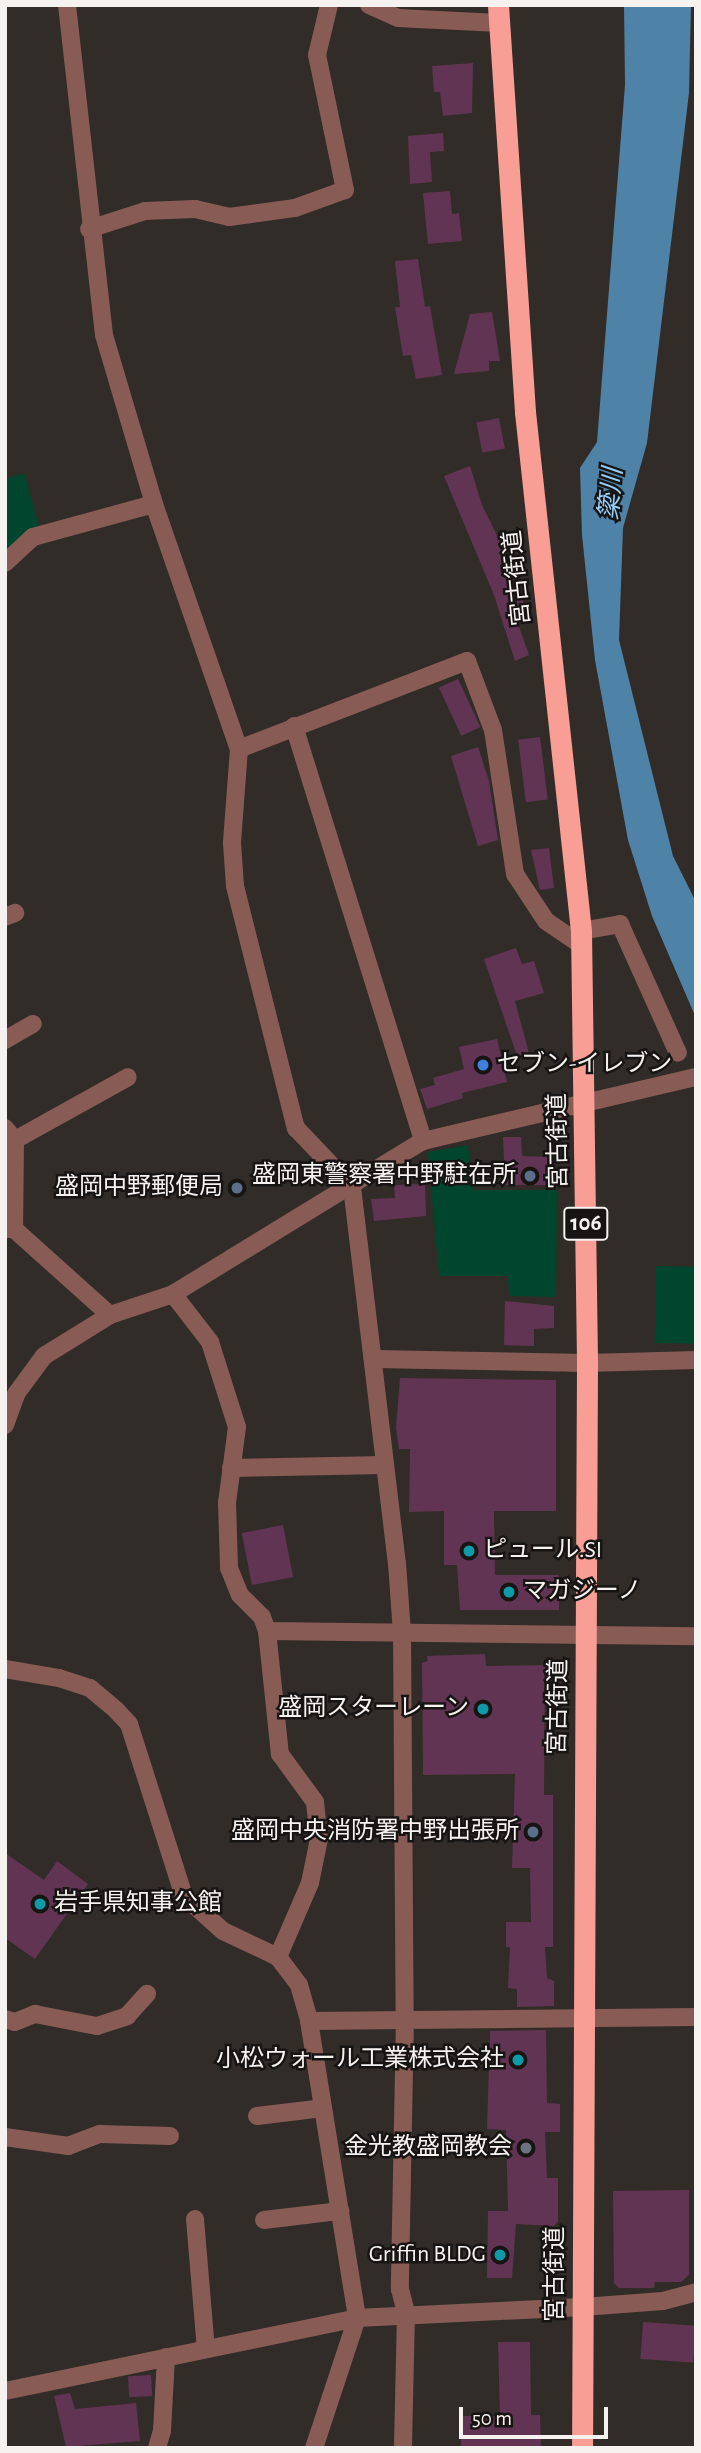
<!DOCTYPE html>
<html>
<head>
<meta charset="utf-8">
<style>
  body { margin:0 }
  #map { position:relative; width:701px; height:2453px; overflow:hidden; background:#312c27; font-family:"Alegreya Sans","Noto Sans JP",sans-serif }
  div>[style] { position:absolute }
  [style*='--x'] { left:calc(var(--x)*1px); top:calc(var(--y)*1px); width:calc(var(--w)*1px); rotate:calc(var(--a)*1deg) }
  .green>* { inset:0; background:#00462e; transform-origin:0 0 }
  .water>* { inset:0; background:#4f82a7 }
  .building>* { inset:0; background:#623453; transform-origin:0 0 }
  .minor>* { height:18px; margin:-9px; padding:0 9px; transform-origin:9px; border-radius:9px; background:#895b55 }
  .highway>* { height:21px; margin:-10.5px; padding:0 10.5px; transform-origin:10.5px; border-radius:10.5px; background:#f99e94 }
  .dots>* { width:19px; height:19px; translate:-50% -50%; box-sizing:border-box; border:4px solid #171513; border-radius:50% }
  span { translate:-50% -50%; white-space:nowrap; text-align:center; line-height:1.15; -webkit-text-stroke:5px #171513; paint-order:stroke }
  .shield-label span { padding:2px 5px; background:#171513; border:2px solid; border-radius:5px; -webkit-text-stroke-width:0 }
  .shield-label { font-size:23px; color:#f6f2ef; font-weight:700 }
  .street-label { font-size:24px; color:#f6f2ef }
  .poi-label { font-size:24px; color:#f6f2ef }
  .left { translate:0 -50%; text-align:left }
  .right { translate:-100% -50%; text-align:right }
  .water-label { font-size:26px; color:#94cffb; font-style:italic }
  .frame { position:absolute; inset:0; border:7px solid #f6f2ef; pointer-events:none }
  .scale { position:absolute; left:459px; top:2407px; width:149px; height:32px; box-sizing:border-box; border:4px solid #f6f2ef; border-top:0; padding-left:9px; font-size:21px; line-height:24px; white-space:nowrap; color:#f6f2ef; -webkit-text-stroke:5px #171513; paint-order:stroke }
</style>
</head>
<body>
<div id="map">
  <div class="green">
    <div style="clip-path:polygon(24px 473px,39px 527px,5px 553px,5px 479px)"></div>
    <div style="clip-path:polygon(468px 1145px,473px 1190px,557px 1190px,556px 1297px,509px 1296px,508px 1276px,439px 1276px,428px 1152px)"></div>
    <div style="left:656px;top:1266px;width:40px;height:77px;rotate:1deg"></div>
  </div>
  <div class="water">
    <div style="clip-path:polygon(624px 5px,691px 5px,689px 93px,647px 443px,623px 528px,619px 640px,673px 856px,696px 902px,696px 1018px,652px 916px,628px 840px,595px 660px,582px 535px,580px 468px,597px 442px,625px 85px)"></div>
  </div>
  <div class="building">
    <div style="clip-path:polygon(473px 63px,472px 113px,443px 116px,440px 92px,434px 92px,432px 66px)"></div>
    <div style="clip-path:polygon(443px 133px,444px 151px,430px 152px,432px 182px,410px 184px,408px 136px)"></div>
    <div style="clip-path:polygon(450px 191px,452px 214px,459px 213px,462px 241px,428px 244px,423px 193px)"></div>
    <div style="clip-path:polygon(418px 259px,425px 307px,430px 306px,442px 375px,416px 379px,411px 355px,403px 356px,395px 307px,400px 307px,395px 261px)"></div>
    <div style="clip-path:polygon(492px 312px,500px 361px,489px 361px,489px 371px,454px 374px,470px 314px)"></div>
    <div style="left:499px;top:418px;width:31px;height:23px;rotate:79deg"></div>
    <div style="clip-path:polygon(470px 466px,482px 505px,515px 572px,525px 607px,524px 618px,517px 621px,529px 655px,515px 661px,494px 595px,444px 476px)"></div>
    <div style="left:458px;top:679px;width:53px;height:21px;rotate:65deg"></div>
    <div style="left:540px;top:737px;width:63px;height:22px;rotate:83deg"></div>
    <div style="clip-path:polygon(478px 747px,489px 781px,498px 840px,478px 846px,451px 756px)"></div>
    <div style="clip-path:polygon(549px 848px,554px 888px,540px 890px,531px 850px)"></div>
    <div style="clip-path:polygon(516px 948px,522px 964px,534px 961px,544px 993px,515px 1001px,529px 1053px,517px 1056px,484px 959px)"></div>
    <div style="clip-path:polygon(497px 1039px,507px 1082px,462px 1093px,463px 1098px,427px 1109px,420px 1089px,435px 1085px,433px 1078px,464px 1069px,459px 1047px)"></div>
    <div style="clip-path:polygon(503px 1137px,521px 1137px,522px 1156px,556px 1157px,556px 1185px,505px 1185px)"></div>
    <div style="clip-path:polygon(425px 1184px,426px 1216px,374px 1221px,371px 1199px,395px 1198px,394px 1185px)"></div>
    <div style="clip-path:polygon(505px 1301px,554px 1306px,554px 1328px,534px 1329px,534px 1346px,504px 1345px)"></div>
    <div style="clip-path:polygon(400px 1378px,556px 1380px,556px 1511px,494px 1511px,495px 1575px,559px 1575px,559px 1610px,460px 1610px,457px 1565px,444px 1565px,444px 1511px,409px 1512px,410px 1449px,399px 1449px,396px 1428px)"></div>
    <div style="left:283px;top:1525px;width:53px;height:42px;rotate:79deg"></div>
    <div style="clip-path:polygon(485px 1654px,486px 1666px,545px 1665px,544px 1795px,553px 1795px,553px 1947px,545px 1947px,547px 1978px,554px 1981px,554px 2006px,517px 2007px,517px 1989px,508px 1988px,510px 1947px,506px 1947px,506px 1922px,531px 1922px,530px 1868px,512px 1868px,515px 1774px,423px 1775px,422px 1663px,428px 1661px,427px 1656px)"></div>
    <div style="clip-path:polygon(5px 1853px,44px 1880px,57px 1861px,88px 1884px,35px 1959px,5px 1938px)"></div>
    <div style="clip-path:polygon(546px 2030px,547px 2103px,560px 2104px,560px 2132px,545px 2132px,547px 2178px,558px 2178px,558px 2221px,554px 2226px,516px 2224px,512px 2278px,487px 2278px,488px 2211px,508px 2211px,506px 2130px,487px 2129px,490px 2031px)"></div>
    <div style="clip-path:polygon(689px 2190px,689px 2275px,681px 2282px,655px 2282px,654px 2288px,619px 2288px,614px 2283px,613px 2191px)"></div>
    <div style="left:643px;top:2322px;width:53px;height:37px;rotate:4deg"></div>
    <div style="clip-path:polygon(498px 2342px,530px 2342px,531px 2415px,540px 2415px,541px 2447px,461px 2447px,462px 2416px,500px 2416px)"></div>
    <div style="left:151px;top:2375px;width:21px;height:23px;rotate:87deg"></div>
    <div style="clip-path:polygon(70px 2393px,75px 2409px,136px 2403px,140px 2441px,66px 2447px,54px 2396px)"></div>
  </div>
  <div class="minor">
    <div style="--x:67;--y:5;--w:332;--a:83.6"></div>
    <div style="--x:104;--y:335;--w:176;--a:73.5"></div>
    <div style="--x:154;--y:504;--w:259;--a:70.9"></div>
    <div style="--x:239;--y:749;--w:244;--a:-21.1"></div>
    <div style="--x:467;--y:661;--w:74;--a:69.4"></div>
    <div style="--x:493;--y:730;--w:146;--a:81.3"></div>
    <div style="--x:515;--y:874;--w:56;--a:56.6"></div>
    <div style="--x:546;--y:921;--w:41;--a:34.1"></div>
    <div style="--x:369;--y:5;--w:32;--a:24"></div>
    <div style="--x:398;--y:18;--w:101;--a:2.8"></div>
    <div style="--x:89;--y:229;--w:59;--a:-17.8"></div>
    <div style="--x:145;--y:211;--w:50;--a:-2.3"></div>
    <div style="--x:195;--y:209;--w:35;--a:13"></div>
    <div style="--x:229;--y:217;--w:67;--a:-7.8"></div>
    <div style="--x:295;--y:208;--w:53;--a:-19.8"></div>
    <div style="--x:345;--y:190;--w:138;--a:-101.7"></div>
    <div style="--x:317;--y:55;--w:51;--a:-76.5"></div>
    <div style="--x:5;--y:563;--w:38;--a:-43"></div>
    <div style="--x:33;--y:537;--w:125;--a:-15.3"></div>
    <div style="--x:294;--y:726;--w:435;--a:72.7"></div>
    <div style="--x:239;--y:749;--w:94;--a:94.3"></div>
    <div style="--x:232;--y:843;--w:43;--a:86"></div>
    <div style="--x:235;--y:886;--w:250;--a:75.9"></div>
    <div style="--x:296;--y:1128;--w:81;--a:46.5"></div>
    <div style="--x:352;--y:1187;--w:379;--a:83.2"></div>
    <div style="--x:397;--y:1563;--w:69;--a:85.9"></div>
    <div style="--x:402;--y:1632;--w:385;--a:89.6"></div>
    <div style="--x:405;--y:2017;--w:272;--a:91.1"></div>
    <div style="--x:400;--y:2289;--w:25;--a:76"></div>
    <div style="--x:406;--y:2313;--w:135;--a:91.3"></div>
    <div style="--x:5;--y:917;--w:11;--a:-22"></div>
    <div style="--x:581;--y:931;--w:40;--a:-10"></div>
    <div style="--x:620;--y:924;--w:141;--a:65.8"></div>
    <div style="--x:5;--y:1040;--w:32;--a:-30"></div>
    <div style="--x:5;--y:1128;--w:16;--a:50"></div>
    <div style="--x:15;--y:1140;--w:89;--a:90.6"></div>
    <div style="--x:15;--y:1140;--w:129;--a:-29.1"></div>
    <div style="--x:5;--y:1229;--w:9;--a:0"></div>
    <div style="--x:14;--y:1229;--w:129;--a:41.9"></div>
    <div style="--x:173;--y:1294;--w:61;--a:52.4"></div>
    <div style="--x:210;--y:1342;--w:89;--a:72.4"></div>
    <div style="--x:237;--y:1427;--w:77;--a:97.5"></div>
    <div style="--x:227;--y:1503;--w:65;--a:88.2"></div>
    <div style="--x:229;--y:1568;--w:29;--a:68"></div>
    <div style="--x:240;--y:1595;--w:31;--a:45"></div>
    <div style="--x:262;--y:1617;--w:15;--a:70"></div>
    <div style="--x:267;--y:1631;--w:124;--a:84"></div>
    <div style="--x:280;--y:1754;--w:59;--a:53.9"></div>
    <div style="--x:315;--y:1802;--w:37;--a:84"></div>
    <div style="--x:319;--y:1839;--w:45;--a:101.6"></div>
    <div style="--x:310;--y:1883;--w:81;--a:113.4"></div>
    <div style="--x:374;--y:1359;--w:213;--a:1.1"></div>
    <div style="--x:587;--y:1363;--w:109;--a:-1.6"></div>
    <div style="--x:5;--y:1425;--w:33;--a:-70"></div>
    <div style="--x:16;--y:1394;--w:47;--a:-53.6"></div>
    <div style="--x:44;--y:1356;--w:78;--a:-31.8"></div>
    <div style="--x:110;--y:1315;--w:66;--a:-18.4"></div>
    <div style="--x:173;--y:1294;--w:293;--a:-31.5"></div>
    <div style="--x:423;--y:1141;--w:280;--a:-13.2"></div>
    <div style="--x:231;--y:1468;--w:154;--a:-1.1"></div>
    <div style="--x:267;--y:1631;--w:429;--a:0.7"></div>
    <div style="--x:5;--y:1669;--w:55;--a:9.5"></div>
    <div style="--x:59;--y:1678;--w:33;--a:18"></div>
    <div style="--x:90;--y:1688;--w:34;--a:40"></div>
    <div style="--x:116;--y:1710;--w:19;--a:47"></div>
    <div style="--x:129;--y:1724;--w:181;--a:72.3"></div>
    <div style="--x:184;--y:1896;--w:52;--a:41.9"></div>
    <div style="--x:223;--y:1931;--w:61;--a:25.3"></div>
    <div style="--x:278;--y:1957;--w:35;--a:53"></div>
    <div style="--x:299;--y:1985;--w:37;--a:74"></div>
    <div style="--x:309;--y:2021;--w:301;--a:80.8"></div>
    <div style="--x:357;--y:2318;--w:137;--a:108.3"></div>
    <div style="--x:5;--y:2019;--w:10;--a:17"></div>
    <div style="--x:15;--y:2022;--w:22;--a:-22"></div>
    <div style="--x:35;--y:2014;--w:63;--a:11"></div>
    <div style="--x:97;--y:2026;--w:32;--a:-18"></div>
    <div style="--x:127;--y:2016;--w:30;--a:-48"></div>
    <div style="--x:309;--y:2021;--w:387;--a:-0.6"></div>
    <div style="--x:257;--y:2116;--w:66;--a:-6.9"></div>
    <div style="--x:5;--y:2137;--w:64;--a:8.1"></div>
    <div style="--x:68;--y:2146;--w:34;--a:-21"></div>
    <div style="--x:100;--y:2134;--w:70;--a:1.6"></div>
    <div style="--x:195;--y:2219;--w:130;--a:85.2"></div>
    <div style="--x:264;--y:2220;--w:77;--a:-6.8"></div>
    <div style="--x:5;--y:2391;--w:359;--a:-11.7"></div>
    <div style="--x:357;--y:2318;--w:226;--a:-2.8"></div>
    <div style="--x:583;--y:2307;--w:80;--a:-4.3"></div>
    <div style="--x:663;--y:2301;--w:34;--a:-15"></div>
    <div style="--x:157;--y:2448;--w:18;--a:-74"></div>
    <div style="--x:162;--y:2431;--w:74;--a:-86.9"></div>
  </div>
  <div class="highway">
    <div style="--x:498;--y:5;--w:408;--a:86.2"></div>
    <div style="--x:525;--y:412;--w:522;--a:83.84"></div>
    <div style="--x:581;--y:931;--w:432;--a:89.2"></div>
    <div style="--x:587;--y:1363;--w:1085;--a:90.26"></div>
  </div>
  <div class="dots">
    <div style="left:483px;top:1065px;background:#3f7fe0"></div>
    <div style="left:530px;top:1176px;background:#5c6f8a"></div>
    <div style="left:237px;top:1188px;background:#5c6f8a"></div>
    <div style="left:469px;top:1551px;background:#0f9aa8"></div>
    <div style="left:509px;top:1592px;background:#0f9aa8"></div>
    <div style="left:483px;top:1709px;background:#0f9aa8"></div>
    <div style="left:533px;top:1832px;background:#5c6f8a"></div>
    <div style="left:40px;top:1904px;background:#0f9aa8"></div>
    <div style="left:518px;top:2060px;background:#0f9aa8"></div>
    <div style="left:526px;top:2148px;background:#6b7280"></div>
    <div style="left:500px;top:2255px;background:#0f9aa8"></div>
  </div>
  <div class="shield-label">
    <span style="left:586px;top:1224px">106</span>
  </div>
  <div class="street-label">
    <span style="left:518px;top:578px;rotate:-96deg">宮古街道</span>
    <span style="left:559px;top:1141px;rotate:-91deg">宮古街道</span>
    <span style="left:559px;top:1707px;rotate:-89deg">宮古街道</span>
    <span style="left:556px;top:2274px;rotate:-90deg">宮古街道</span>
  </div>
  <div class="poi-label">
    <span class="left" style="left:497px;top:1065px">セブン-イレブン</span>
    <span class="right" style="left:516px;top:1176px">盛岡東警察署中野駐在所</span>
    <span class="right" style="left:223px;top:1188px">盛岡中野郵便局</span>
    <span class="left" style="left:483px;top:1551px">ピュール.SI</span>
    <span class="left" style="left:523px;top:1592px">マガジーノ</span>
    <span class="right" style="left:469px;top:1709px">盛岡スターレーン</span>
    <span class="right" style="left:519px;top:1832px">盛岡中央消防署中野出張所</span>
    <span class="left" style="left:54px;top:1904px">岩手県知事公館</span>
    <span class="right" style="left:504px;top:2060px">小松ウォール工業株式会社</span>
    <span class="right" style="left:512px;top:2148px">金光教盛岡教会</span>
    <span class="right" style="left:486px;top:2255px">Griffin BLDG</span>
  </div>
  <div class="water-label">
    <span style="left:612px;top:494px;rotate:-85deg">簗川</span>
  </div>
  <div class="frame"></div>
  <div class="scale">50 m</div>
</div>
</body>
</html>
